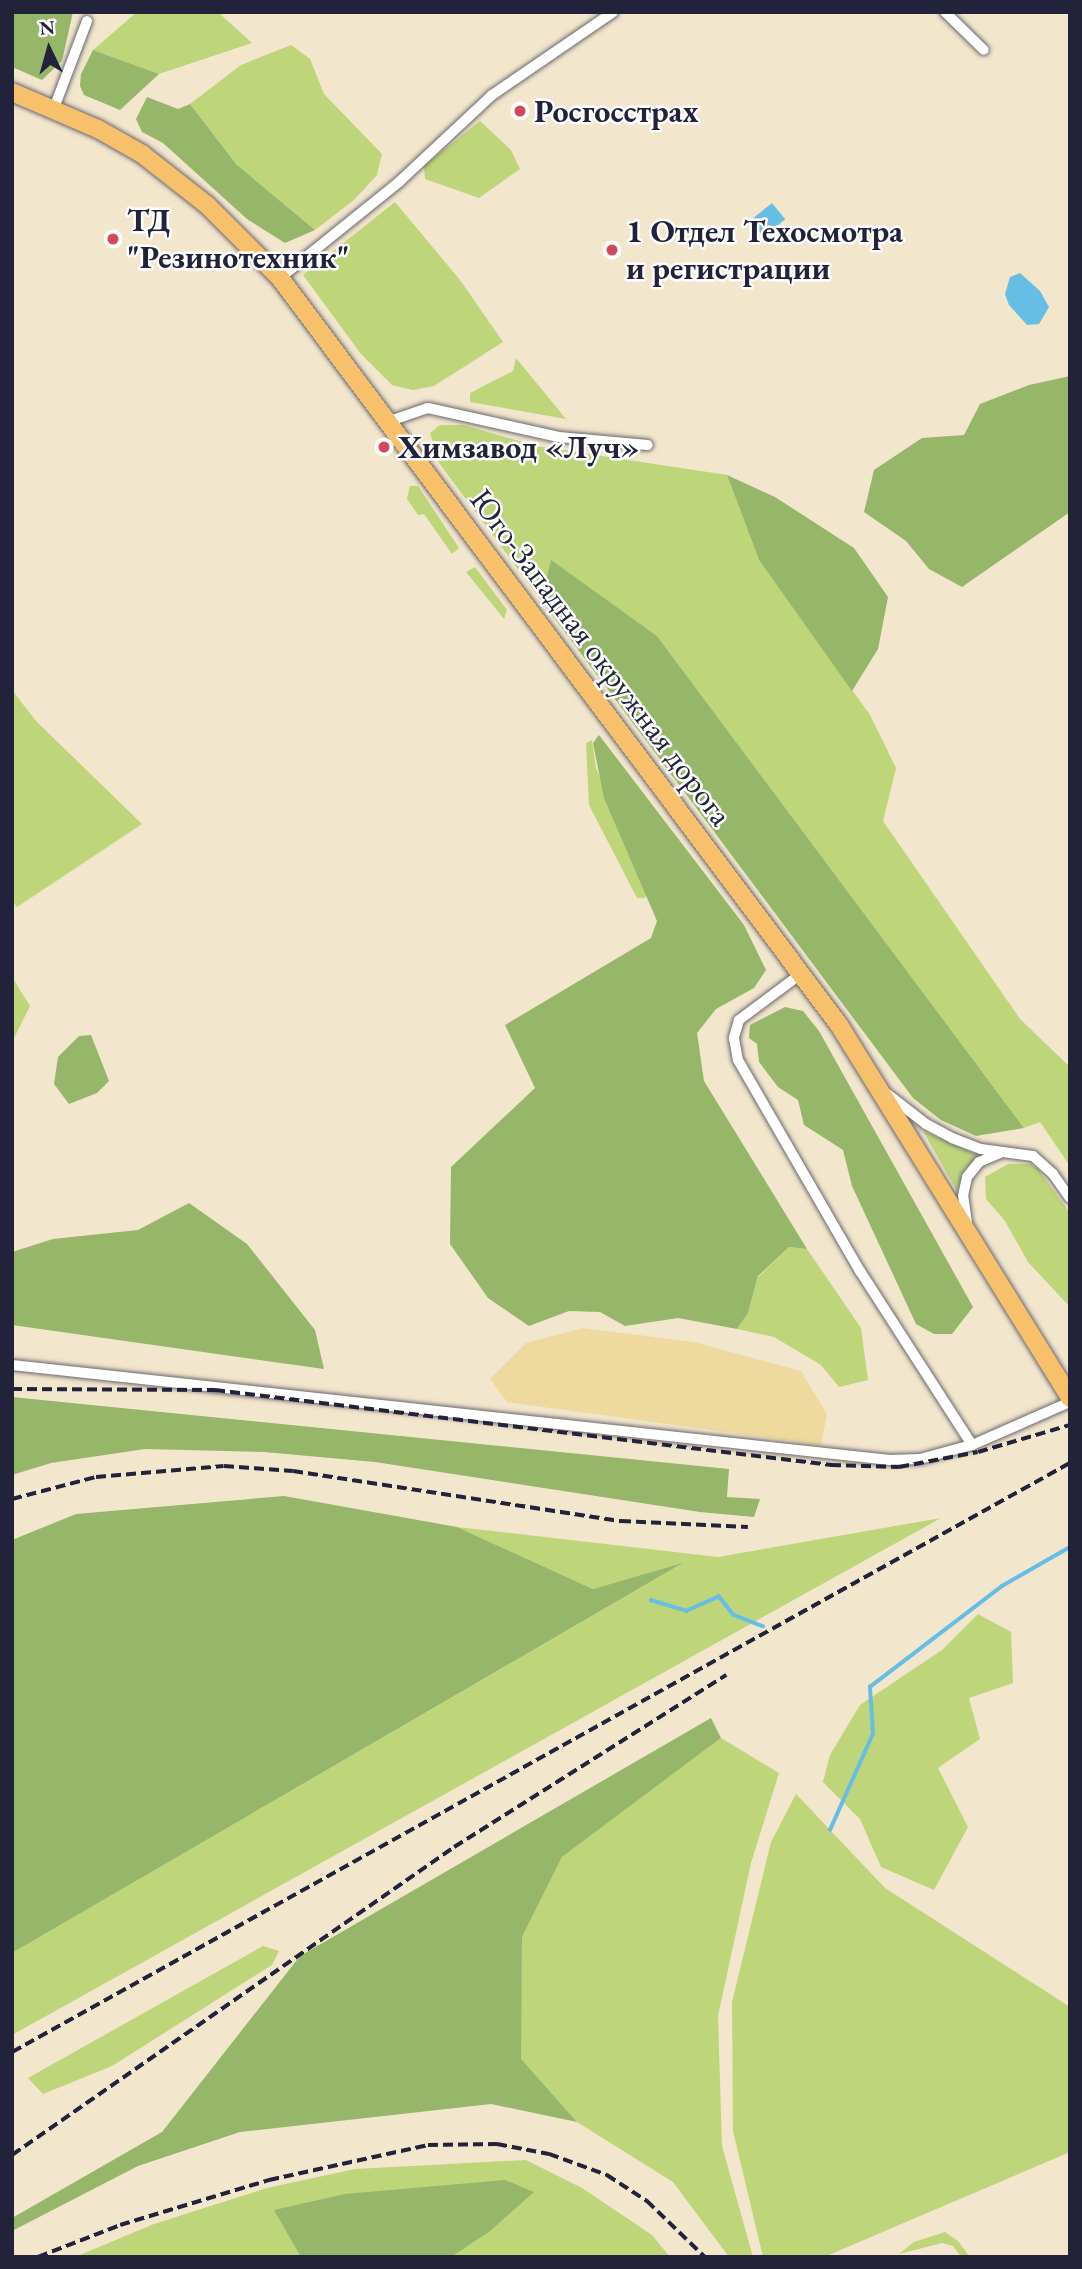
<!DOCTYPE html>
<html>
<head>
<meta charset="utf-8">
<style>
  body { margin:0 }
  #map { position:relative; width:1082px; height:2269px; overflow:hidden; background:#f2e6cd; font-family:"EB Garamond",serif }
  div>[style] { position:absolute }
  [style*='--x'] { left:calc(var(--x)*1px); top:calc(var(--y)*1px); width:calc(var(--w)*1px); rotate:calc(var(--a)*1deg) }
  .green>* { inset:0; background:#bed57a }
  .forest>* { inset:0; background:#96b66a }
  .sand>* { inset:0; background:#eeda9e }
  .water>* { inset:0; background:#67bee4; transform-origin:0 0 }
  .stream>* { height:3.5px; margin:-1.75px; padding:0 1.75px; transform-origin:1.75px; border-radius:1.75px; background:#67bee4 }
  .roads { filter:drop-shadow(0 0 2px #6b676e) drop-shadow(0 0 2px #6b676e) }
  .street>* { height:10px; margin:-5px; padding:0 5px; transform-origin:5px; border-radius:5px; background:#fff }
  .highway>* { height:18px; margin:-9px; padding:0 9px; transform-origin:9px; border-radius:9px; background:#f7c06b }
  .rail>* { height:3.5px; margin-top:-1.75px; transform-origin:0; background:repeating-linear-gradient(90deg,#22223b 0 10px,transparent 0 15px) }
  .dots>* { width:19px; height:19px; translate:-50% -50%; box-sizing:border-box; border:4px solid #fff; border-radius:50% }
  span { translate:-50% -50%; white-space:nowrap; text-align:center; line-height:1.15; -webkit-text-stroke:5px #fff; paint-order:stroke }
  .poi-label { font-size:32px; color:#22223b; font-weight:700 }
  .left { translate:0 -50%; text-align:left }
  .street-label { font-size:32px; color:#22223b }
  .frame { position:absolute; inset:0; border:14px solid #22223b; pointer-events:none }
  .north { position:absolute; left:14px; top:14px; width:70px; height:70px; -webkit-text-stroke:5px #fff; paint-order:stroke; rotate:355deg; font-size:19px; font-weight:700; line-height:28px; text-align:center; color:#22223b }
  .north::after { content:''; display:block; margin:auto; width:24px; height:32px; background:#22223b; clip-path:polygon(50% 0,100% 100%,50% 72%,0 100%) }
</style>
</head>
<body>
<div id="map">
  <div class="green">
    <div style="clip-path:polygon(137px 12px,218px 12px,252px 43px,159px 74px,93px 50px)"></div>
    <div style="clip-path:polygon(291px 45px,310px 59px,324px 94px,382px 154px,377px 175px,354px 200px,315px 230px,238px 166px,190px 104px,241px 65px)"></div>
    <div style="clip-path:polygon(480px 121px,511px 150px,520px 169px,479px 198px,425px 179px,424px 166px)"></div>
    <div style="clip-path:polygon(395px 202px,460px 280px,503px 342px,434px 386px,413px 390px,392px 385px,361px 354px,303px 275px)"></div>
    <div style="clip-path:polygon(516px 358px,566px 419px,470px 402px,470px 393px,513px 371px)"></div>
    <div style="clip-path:polygon(440px 425px,464px 425px,536px 446px,727px 475px,759px 560px,870px 715px,896px 768px,883px 821px,1020px 1019px,1070px 1067px,1070px 1166px,1040px 1122px,1024px 1128px,657px 636px,551px 561px,541px 600px,439px 463px,430px 433px)"></div>
    <div style="clip-path:polygon(410px 486px,418px 486px,459px 548px,452px 554px,424px 514px,418px 515px,407px 499px)"></div>
    <div style="clip-path:polygon(475px 567px,507px 610px,504px 619px,466px 572px)"></div>
    <div style="clip-path:polygon(12px 690px,36px 721px,142px 824px,17px 907px,12px 900px)"></div>
    <div style="clip-path:polygon(592px 740px,596px 768px,648px 895px,644px 898px,637px 898px,589px 805px,586px 743px)"></div>
    <div style="clip-path:polygon(12px 977px,30px 1006px,12px 1042px)"></div>
    <div style="clip-path:polygon(923px 1131px,979px 1156px,965px 1169px,957px 1191px)"></div>
    <div style="clip-path:polygon(1008px 1164px,1030px 1164px,1038px 1169px,1070px 1213px,1070px 1307px,1028px 1262px,1005px 1221px,986px 1199px,985px 1177px)"></div>
    <div style="clip-path:polygon(789px 1247px,807px 1249px,861px 1328px,868px 1380px,839px 1387px,821px 1365px,774px 1337px,737px 1329px,748px 1313px,758px 1277px)"></div>
    <div style="clip-path:polygon(941px 1518px,12px 2035px,12px 1953px,680px 1565px,593px 1589px,457px 1527px,718px 1557px)"></div>
    <div style="clip-path:polygon(978px 1614px,1011px 1632px,1013px 1683px,969px 1698px,980px 1739px,938px 1768px,968px 1827px,934px 1890px,881px 1867px,860px 1819px,823px 1782px,830px 1755px,860px 1705px,942px 1650px)"></div>
    <div style="clip-path:polygon(721px 1738px,779px 1773px,751px 1863px,718px 2016px,722px 2146px,753px 2257px,729px 2257px,673px 2182px,577px 2122px,520px 2059px,522px 1937px,562px 1857px)"></div>
    <div style="clip-path:polygon(796px 1794px,885px 1888px,1070px 2007px,1070px 2152px,824px 2257px,763px 2257px,733px 2131px,732px 2002px,771px 1842px)"></div>
    <div style="clip-path:polygon(263px 1946px,279px 1951px,272px 1965px,112px 2066px,43px 2094px,28px 2078px)"></div>
    <div style="clip-path:polygon(526px 2160px,582px 2188px,652px 2235px,670px 2257px,75px 2257px,154px 2224px,267px 2188px,355px 2169px)"></div>
    <div style="clip-path:polygon(945px 2232px,958px 2241px,970px 2257px,961px 2257px,953px 2246px,942px 2243px,899px 2254px,914px 2242px)"></div>
  </div>
  <div class="forest">
    <div style="clip-path:polygon(12px 12px,73px 12px,62px 61px,42px 80px,12px 67px)"></div>
    <div style="clip-path:polygon(93px 50px,159px 74px,120px 110px,84px 95px,80px 86px,81px 74px)"></div>
    <div style="clip-path:polygon(147px 97px,178px 109px,190px 104px,237px 165px,315px 230px,285px 243px,247px 219px,163px 143px,142px 132px,136px 119px)"></div>
    <div style="clip-path:polygon(1070px 376px,1070px 512px,962px 587px,929px 569px,906px 541px,864px 512px,874px 470px,922px 438px,964px 435px,980px 404px,1029px 385px)"></div>
    <div style="clip-path:polygon(727px 475px,775px 497px,854px 548px,888px 597px,878px 649px,852px 691px,759px 560px)"></div>
    <div style="clip-path:polygon(551px 560px,657px 636px,1024px 1128px,976px 1136px,941px 1120px,913px 1098px,541px 600px)"></div>
    <div style="clip-path:polygon(599px 735px,744px 925px,766px 970px,754px 988px,716px 1009px,697px 1033px,704px 1081px,807px 1249px,789px 1247px,758px 1276px,748px 1313px,737px 1329px,678px 1318px,625px 1326px,600px 1312px,569px 1311px,529px 1326px,488px 1298px,450px 1244px,451px 1167px,535px 1088px,505px 1025px,651px 938px,657px 921px,604px 798px,593px 743px)"></div>
    <div style="clip-path:polygon(785px 1007px,803px 1011px,819px 1031px,973px 1307px,952px 1334px,934px 1334px,916px 1324px,852px 1186px,843px 1150px,804px 1125px,798px 1100px,778px 1087px,759px 1062px,757px 1044px,749px 1038px,750px 1025px)"></div>
    <div style="clip-path:polygon(91px 1035px,109px 1081px,97px 1093px,69px 1104px,54px 1084px,58px 1057px,79px 1036px)"></div>
    <div style="clip-path:polygon(189px 1203px,247px 1244px,315px 1330px,324px 1369px,12px 1325px,12px 1252px,53px 1239px,138px 1230px)"></div>
    <div style="clip-path:polygon(12px 1397px,729px 1469px,727px 1497px,760px 1499px,754px 1517px,700px 1512px,375px 1462px,264px 1452px,145px 1449px,51px 1463px,12px 1475px)"></div>
    <div style="clip-path:polygon(284px 1496px,457px 1527px,593px 1589px,683px 1563px,12px 1953px,12px 1540px,76px 1514px)"></div>
    <div style="clip-path:polygon(711px 1718px,721px 1738px,562px 1857px,522px 1937px,521px 2059px,577px 2122px,491px 2104px,240px 2132px,138px 2166px,12px 2231px,12px 2218px,162px 2132px,300px 1956px)"></div>
    <div style="clip-path:polygon(505px 2180px,534px 2192px,490px 2231px,451px 2257px,301px 2257px,274px 2210px,345px 2194px)"></div>
  </div>
  <div class="sand">
    <div style="clip-path:polygon(583px 1328px,694px 1342px,801px 1371px,827px 1414px,821px 1445px,507px 1402px,490px 1379px,526px 1343px)"></div>
  </div>
  <div class="water">
    <div style="left:772px;top:203px;width:21px;height:28px;rotate:51deg"></div>
    <div style="clip-path:polygon(1020px 273px,1040px 291px,1049px 307px,1039px 324px,1027px 325px,1009px 305px,1005px 294px,1010px 277px)"></div>
  </div>
  <div class="stream">
    <div style="--x:651;--y:1600;--w:37;--a:17"></div>
    <div style="--x:686;--y:1611;--w:36;--a:-24"></div>
    <div style="--x:719;--y:1596;--w:24;--a:52"></div>
    <div style="--x:734;--y:1615;--w:31;--a:21"></div>
    <div style="--x:830;--y:1830;--w:105;--a:-65.9"></div>
    <div style="--x:873;--y:1734;--w:47;--a:-93.7"></div>
    <div style="--x:870;--y:1687;--w:166;--a:-37.4"></div>
    <div style="--x:1002;--y:1586;--w:78;--a:-29.8"></div>
  </div>
  <div class="roads">
    <div class="street">
      <div style="--x:945;--y:12;--w:54;--a:44.3"></div>
      <div style="--x:54;--y:108;--w:93;--a:-69.2"></div>
      <div style="--x:280;--y:278;--w:153;--a:-38.9"></div>
      <div style="--x:399;--y:182;--w:127;--a:-43.1"></div>
      <div style="--x:492;--y:95;--w:147;--a:-34.4"></div>
      <div style="--x:387;--y:422;--w:43;--a:-18.9"></div>
      <div style="--x:428;--y:408;--w:134;--a:12.5"></div>
      <div style="--x:559;--y:437;--w:89;--a:5.1"></div>
      <div style="--x:802;--y:973;--w:79;--a:143.3"></div>
      <div style="--x:739;--y:1020;--w:19;--a:106"></div>
      <div style="--x:734;--y:1038;--w:22;--a:80"></div>
      <div style="--x:738;--y:1060;--w:244;--a:60"></div>
      <div style="--x:860;--y:1271;--w:207;--a:57.2"></div>
      <div style="--x:886;--y:1093;--w:51;--a:37.8"></div>
      <div style="--x:926;--y:1124;--w:30;--a:28"></div>
      <div style="--x:952;--y:1138;--w:31;--a:21"></div>
      <div style="--x:981;--y:1149;--w:52;--a:7.7"></div>
      <div style="--x:1033;--y:1156;--w:27;--a:42"></div>
      <div style="--x:1053;--y:1174;--w:29;--a:55"></div>
      <div style="--x:967;--y:1223;--w:27;--a:-98"></div>
      <div style="--x:963;--y:1196;--w:19;--a:-78"></div>
      <div style="--x:967;--y:1177;--w:19;--a:-51"></div>
      <div style="--x:979;--y:1162;--w:23;--a:-23"></div>
      <div style="--x:12;--y:1365;--w:883;--a:6.18"></div>
      <div style="--x:890;--y:1460;--w:30;--a:-2"></div>
      <div style="--x:920;--y:1459;--w:54;--a:-15.1"></div>
      <div style="--x:972;--y:1445;--w:107;--a:-23.7"></div>
    </div>
    <div class="highway">
      <div style="--x:12;--y:92;--w:94;--a:23.3"></div>
      <div style="--x:98;--y:129;--w:51;--a:29.6"></div>
      <div style="--x:142;--y:154;--w:83;--a:38.1"></div>
      <div style="--x:207;--y:205;--w:103;--a:45"></div>
      <div style="--x:280;--y:278;--w:933;--a:53.19"></div>
      <div style="--x:839;--y:1025;--w:439;--a:58.2"></div>
    </div>
  </div>
  <div class="rail">
    <div style="--x:12;--y:1389;--w:203;--a:0.3"></div>
    <div style="--x:215;--y:1390;--w:621;--a:6.94"></div>
    <div style="--x:831;--y:1465;--w:68;--a:1.7"></div>
    <div style="--x:899;--y:1467;--w:80;--a:-10.8"></div>
    <div style="--x:978;--y:1452;--w:96;--a:-16.4"></div>
    <div style="--x:12;--y:1499;--w:87;--a:-14.7"></div>
    <div style="--x:96;--y:1477;--w:128;--a:-4.9"></div>
    <div style="--x:224;--y:1466;--w:69;--a:4.1"></div>
    <div style="--x:293;--y:1471;--w:332;--a:8.7"></div>
    <div style="--x:621;--y:1521;--w:127;--a:2.7"></div>
    <div style="--x:12;--y:2052;--w:1211;--a:-29.11"></div>
    <div style="--x:12;--y:2155;--w:539;--a:-34.87"></div>
    <div style="--x:454;--y:1847;--w:322;--a:-32.3"></div>
    <div style="--x:38;--y:2257;--w:88;--a:-21.3"></div>
    <div style="--x:120;--y:2225;--w:156;--a:-16.8"></div>
    <div style="--x:269;--y:2180;--w:163;--a:-12.4"></div>
    <div style="--x:428;--y:2145;--w:69;--a:-0.8"></div>
    <div style="--x:497;--y:2144;--w:53;--a:10.9"></div>
    <div style="--x:549;--y:2154;--w:62;--a:19.9"></div>
    <div style="--x:607;--y:2175;--w:48;--a:33"></div>
    <div style="--x:647;--y:2201;--w:81;--a:44"></div>
  </div>
  <div class="dots">
    <div style="left:520px;top:111px;background:#d1495b"></div>
    <div style="left:113px;top:239px;background:#d1495b"></div>
    <div style="left:612px;top:250px;background:#d1495b"></div>
    <div style="left:384px;top:447px;background:#d1495b"></div>
  </div>
  <div class="poi-label">
    <span class="left" style="left:534px;top:111px">Росгосстрах</span>
    <span class="left" style="left:127px;top:239px">ТД<br>"Резинотехник"</span>
    <span class="left" style="left:626px;top:250px">1 Отдел Техосмотра<br>и регистрации</span>
    <span class="left" style="left:398px;top:447px">Химзавод «Луч»</span>
  </div>
  <div class="street-label">
    <span style="left:601px;top:657px;rotate:53deg">Юго-Западная окружная дорога</span>
  </div>
  <div class="frame"></div>
  <div class="north">N</div>
</div>
</body>
</html>
